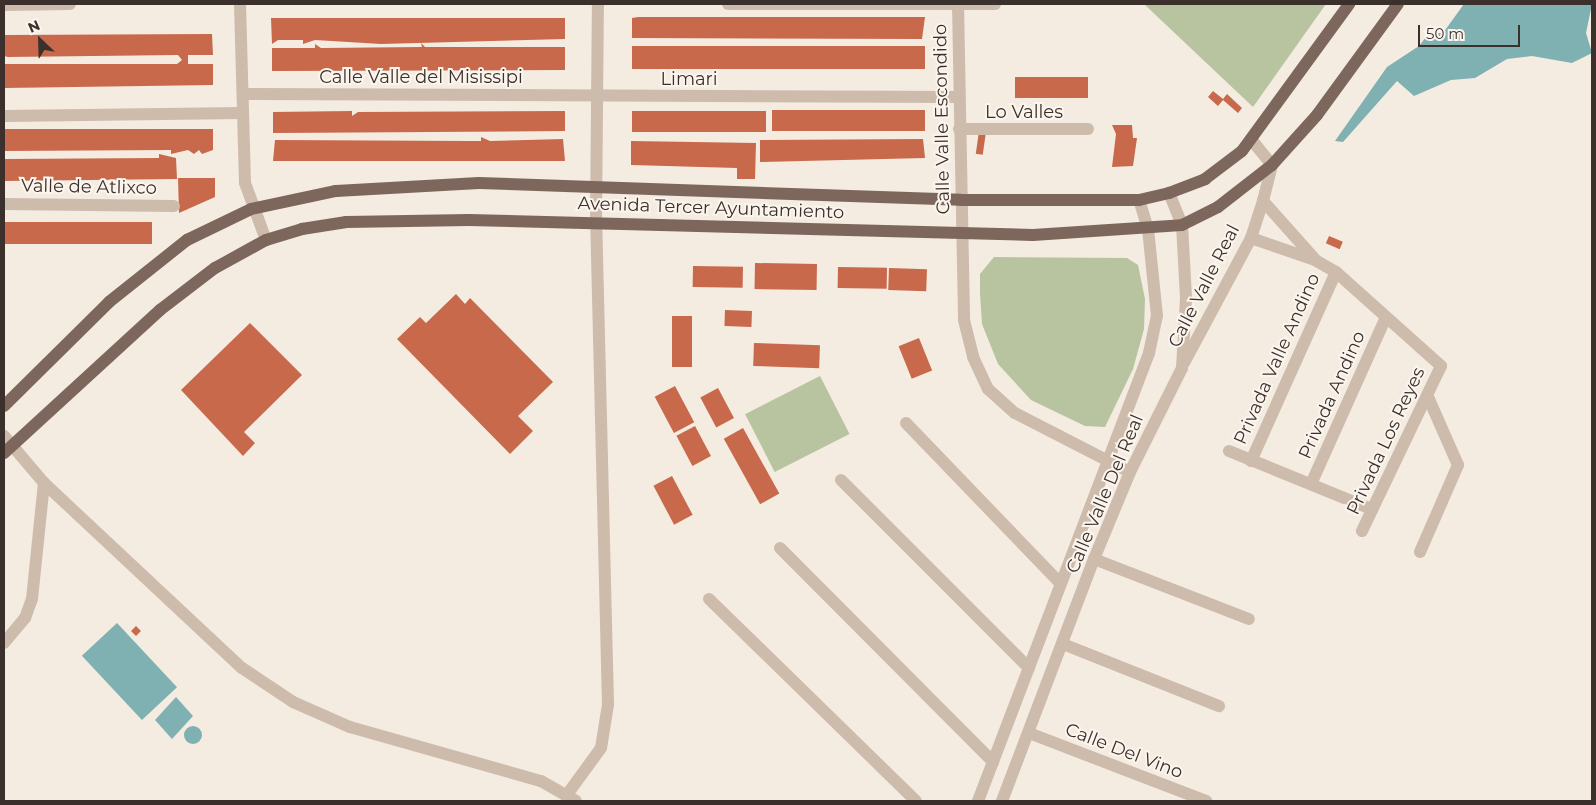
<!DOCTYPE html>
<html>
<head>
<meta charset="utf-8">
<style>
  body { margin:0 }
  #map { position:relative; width:1596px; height:805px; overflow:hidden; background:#f4ebe1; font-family:Montserrat,sans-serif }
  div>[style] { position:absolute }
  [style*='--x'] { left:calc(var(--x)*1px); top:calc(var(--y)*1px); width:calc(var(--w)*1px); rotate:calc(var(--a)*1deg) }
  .green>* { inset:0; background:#b8c4a0; transform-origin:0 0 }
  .water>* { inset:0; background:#7fb0b2; transform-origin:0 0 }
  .round { border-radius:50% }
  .building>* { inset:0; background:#c8694b; transform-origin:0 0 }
  .minor>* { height:12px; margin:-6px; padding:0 6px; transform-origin:6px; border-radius:6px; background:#cdbbac }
  .major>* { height:12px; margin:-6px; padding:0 6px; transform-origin:6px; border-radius:6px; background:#7d675c }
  span { translate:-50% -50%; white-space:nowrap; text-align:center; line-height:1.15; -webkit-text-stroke:4px #fbf5ee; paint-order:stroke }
  .street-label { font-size:18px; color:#3b302b }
  .frame { position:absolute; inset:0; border:5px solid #3b302b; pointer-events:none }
  .north { position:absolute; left:15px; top:15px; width:50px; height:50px; -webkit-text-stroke:4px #fbf5ee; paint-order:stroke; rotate:336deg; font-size:14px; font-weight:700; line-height:20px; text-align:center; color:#3b302b }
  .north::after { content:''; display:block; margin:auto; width:18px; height:22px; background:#3b302b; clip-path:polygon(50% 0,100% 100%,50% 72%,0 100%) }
  .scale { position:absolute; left:1418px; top:25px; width:102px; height:22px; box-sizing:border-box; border:2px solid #3b302b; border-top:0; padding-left:6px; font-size:15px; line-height:18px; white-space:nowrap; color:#3b302b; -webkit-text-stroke:4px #fbf5ee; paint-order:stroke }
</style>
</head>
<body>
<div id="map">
  <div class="green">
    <div style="clip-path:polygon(1144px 4px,1326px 4px,1253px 107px)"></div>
    <div style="clip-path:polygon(994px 257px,1127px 258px,1138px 265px,1145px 299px,1144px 329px,1133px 369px,1105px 427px,1085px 426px,1031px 400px,998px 364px,982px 324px,980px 293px,980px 274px)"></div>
    <div style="left:820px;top:376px;width:65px;height:84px;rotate:63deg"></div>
  </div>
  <div class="water">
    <div style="clip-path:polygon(1464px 4px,1592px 4px,1586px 33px,1592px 53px,1572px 63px,1532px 56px,1507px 59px,1475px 78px,1451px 80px,1414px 96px,1397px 81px,1343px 142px,1335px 141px,1387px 67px,1419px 46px,1429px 33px,1443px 33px)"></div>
    <div style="left:117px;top:623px;width:88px;height:48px;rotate:47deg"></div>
    <div style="clip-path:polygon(176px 697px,193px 716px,172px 739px,155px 720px)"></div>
    <div class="round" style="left:184px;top:726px;width:18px;height:18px"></div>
  </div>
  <div class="building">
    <div style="clip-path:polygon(925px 17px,922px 39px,632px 38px,632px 18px,638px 17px)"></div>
    <div style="clip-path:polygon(271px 18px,565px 18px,565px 39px,381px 44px,315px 40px,303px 44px,303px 40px,278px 40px,272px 44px)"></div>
    <div style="clip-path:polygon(212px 34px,213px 55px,188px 55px,188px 64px,213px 64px,213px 85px,4px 88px,4px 64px,177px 64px,182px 60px,178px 55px,8px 57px,4px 56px,4px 35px)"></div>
    <div style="clip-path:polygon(421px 43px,425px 47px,565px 47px,565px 70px,272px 71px,272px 48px,315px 48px,315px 44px,321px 48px,422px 47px)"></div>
    <div style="left:632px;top:46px;width:293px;height:23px"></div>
    <div style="left:1015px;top:77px;width:73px;height:21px"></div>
    <div style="clip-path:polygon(1213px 91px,1223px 99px,1227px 94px,1242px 108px,1238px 113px,1223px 100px,1218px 106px,1208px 97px)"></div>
    <div style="left:925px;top:110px;width:21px;height:153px;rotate:90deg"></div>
    <div style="clip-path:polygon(352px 111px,352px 116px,358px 112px,565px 111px,565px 131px,273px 133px,273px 112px)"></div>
    <div style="left:632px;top:111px;width:134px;height:21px"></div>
    <div style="clip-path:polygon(1112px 125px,1132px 125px,1133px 138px,1137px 138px,1133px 166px,1112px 167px,1116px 134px)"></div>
    <div style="clip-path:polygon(4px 129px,213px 129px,213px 150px,202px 154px,199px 150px,194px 154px,188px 150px,171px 154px,171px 150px,4px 151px)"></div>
    <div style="left:979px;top:131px;width:7px;height:23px;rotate:8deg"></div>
    <div style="clip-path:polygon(481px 137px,490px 141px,563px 139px,565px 161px,273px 161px,275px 140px,467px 141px,481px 141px)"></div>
    <div style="clip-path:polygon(760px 140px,923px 139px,925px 158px,760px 162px)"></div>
    <div style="clip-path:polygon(631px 141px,756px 143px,755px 179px,737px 179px,737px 168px,631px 165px)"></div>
    <div style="clip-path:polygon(159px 154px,176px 158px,177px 179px,4px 181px,4px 159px,159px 158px)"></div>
    <div style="clip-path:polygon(178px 178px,215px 178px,215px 197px,179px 213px)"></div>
    <div style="left:4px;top:222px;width:148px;height:22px"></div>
    <div style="left:1329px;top:236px;width:15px;height:8px;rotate:23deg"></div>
    <div style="left:755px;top:263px;width:62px;height:26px;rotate:1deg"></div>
    <div style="left:693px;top:266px;width:50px;height:21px;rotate:1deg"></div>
    <div style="left:838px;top:267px;width:49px;height:21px;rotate:1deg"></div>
    <div style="left:889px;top:268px;width:38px;height:22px;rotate:2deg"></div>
    <div style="clip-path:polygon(456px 294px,465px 304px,470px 298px,553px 382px,518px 416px,533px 431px,510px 454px,397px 339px,420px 317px,426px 323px)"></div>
    <div style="left:725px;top:310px;width:27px;height:16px;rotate:2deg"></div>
    <div style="left:672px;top:316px;width:20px;height:51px"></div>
    <div style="clip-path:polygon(250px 323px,302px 375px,244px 432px,255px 443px,243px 456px,181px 390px)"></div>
    <div style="left:919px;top:338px;width:35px;height:22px;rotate:68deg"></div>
    <div style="left:754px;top:343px;width:66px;height:23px;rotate:2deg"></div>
    <div style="left:675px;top:386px;width:41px;height:23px;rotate:62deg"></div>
    <div style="left:718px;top:388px;width:34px;height:20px;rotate:62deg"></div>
    <div style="left:695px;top:426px;width:34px;height:21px;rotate:62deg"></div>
    <div style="left:743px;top:428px;width:75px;height:22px;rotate:61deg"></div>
    <div style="left:672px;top:476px;width:44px;height:21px;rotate:62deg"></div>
    <div style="left:136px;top:626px;width:7px;height:7px;rotate:45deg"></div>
  </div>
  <div class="minor">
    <div style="--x:240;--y:4;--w:179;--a:88.4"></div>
    <div style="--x:245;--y:183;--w:61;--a:69.8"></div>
    <div style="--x:728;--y:4;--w:267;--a:0"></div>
    <div style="--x:958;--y:4;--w:316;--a:88.9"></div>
    <div style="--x:964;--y:320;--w:38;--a:76"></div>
    <div style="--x:973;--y:357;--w:35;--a:65"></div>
    <div style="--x:988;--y:389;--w:36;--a:42"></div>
    <div style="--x:1015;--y:413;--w:129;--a:27.2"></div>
    <div style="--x:4;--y:5;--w:66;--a:-0.9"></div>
    <div style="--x:243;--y:94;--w:716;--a:0.24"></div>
    <div style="--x:4;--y:116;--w:239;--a:-0.7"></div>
    <div style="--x:959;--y:129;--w:129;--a:0"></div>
    <div style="--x:1263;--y:201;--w:76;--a:48.2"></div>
    <div style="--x:4;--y:204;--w:170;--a:0.7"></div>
    <div style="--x:1251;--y:238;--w:68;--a:19"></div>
    <div style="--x:1315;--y:260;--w:24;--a:30"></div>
    <div style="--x:1336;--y:272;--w:141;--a:41.8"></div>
    <div style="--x:1441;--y:366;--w:183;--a:115.6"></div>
    <div style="--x:1184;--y:363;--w:142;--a:-61.8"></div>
    <div style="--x:1251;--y:238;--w:39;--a:-72"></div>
    <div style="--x:1263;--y:201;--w:37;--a:-76"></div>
    <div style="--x:1272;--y:165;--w:33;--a:-129"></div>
    <div style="--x:906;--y:423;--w:223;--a:46.1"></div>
    <div style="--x:4;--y:436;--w:62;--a:49.6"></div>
    <div style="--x:44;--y:483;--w:271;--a:43.1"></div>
    <div style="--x:242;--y:668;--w:61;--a:33.7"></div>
    <div style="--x:293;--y:702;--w:62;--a:23.7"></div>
    <div style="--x:350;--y:727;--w:198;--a:15.8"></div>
    <div style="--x:541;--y:781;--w:40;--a:29.7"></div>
    <div style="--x:1229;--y:451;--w:153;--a:22.2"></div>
    <div style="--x:1251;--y:461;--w:207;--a:-65.8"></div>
    <div style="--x:841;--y:480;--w:266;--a:45"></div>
    <div style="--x:1311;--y:484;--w:181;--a:-65.8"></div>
    <div style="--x:780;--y:548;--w:302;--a:45.1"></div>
    <div style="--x:1420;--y:552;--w:95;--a:-66.4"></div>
    <div style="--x:1458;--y:465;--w:74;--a:-113.8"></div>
    <div style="--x:1094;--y:559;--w:166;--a:21.2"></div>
    <div style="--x:709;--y:599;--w:289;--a:44.3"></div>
    <div style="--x:4;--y:643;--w:33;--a:-50"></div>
    <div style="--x:25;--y:618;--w:20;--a:-70"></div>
    <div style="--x:32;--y:599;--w:117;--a:-84.1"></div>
    <div style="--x:1063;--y:644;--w:168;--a:21.7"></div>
    <div style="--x:1029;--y:733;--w:190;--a:21"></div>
    <div style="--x:566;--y:796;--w:59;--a:-53.9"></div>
    <div style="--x:601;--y:748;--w:44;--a:-80.8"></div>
    <div style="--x:608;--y:705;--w:483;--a:-91.4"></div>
    <div style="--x:596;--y:222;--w:218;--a:-89.5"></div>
    <div style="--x:978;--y:801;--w:480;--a:-69.1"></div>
    <div style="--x:1149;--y:353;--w:38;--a:-78"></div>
    <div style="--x:1157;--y:316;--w:87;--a:-95.9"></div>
    <div style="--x:1148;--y:229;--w:30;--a:-107"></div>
    <div style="--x:1002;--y:801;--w:259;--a:-69.2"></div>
    <div style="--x:1094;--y:559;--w:94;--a:-67.5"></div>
    <div style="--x:1130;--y:472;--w:116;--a:-63.4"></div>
    <div style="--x:1182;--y:368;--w:70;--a:-86.7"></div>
    <div style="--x:1186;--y:298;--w:73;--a:-93.1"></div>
    <div style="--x:1182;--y:225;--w:35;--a:-112"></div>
  </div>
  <div class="major">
    <div style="--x:4;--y:406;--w:148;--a:-44.7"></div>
    <div style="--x:109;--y:302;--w:100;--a:-38.5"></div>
    <div style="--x:187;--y:240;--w:71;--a:-25.8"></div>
    <div style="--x:251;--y:209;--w:87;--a:-12"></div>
    <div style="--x:336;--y:191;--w:143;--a:-3.2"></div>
    <div style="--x:479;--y:183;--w:482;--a:2"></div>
    <div style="--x:961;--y:200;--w:178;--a:0"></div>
    <div style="--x:1139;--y:200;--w:31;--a:-13"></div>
    <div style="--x:1169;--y:193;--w:39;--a:-21"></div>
    <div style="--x:1205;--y:179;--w:46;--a:-37.1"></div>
    <div style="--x:1242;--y:151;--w:182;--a:-53.9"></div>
    <div style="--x:4;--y:453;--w:212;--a:-42.5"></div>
    <div style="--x:160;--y:310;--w:69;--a:-37.4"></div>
    <div style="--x:215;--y:268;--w:58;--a:-28.8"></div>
    <div style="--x:266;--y:240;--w:38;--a:-17"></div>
    <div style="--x:302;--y:229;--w:45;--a:-9"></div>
    <div style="--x:346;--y:222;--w:123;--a:-0.9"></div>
    <div style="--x:469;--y:220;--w:564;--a:1.52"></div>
    <div style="--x:1033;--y:235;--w:149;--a:-3.8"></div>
    <div style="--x:1182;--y:225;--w:40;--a:-26.6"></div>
    <div style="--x:1218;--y:207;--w:68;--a:-37.9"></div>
    <div style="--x:1272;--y:165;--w:67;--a:-48"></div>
    <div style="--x:1317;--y:115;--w:137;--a:-53.9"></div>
  </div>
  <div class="street-label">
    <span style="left:421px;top:77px">Calle Valle del Misissipi</span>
    <span style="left:689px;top:79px">Limari</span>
    <span style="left:1024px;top:112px">Lo Valles</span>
    <span style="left:942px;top:119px;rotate:-91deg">Calle Valle Escondido</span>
    <span style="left:89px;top:187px;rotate:1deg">Valle de Atlixco</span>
    <span style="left:711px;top:208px;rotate:2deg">Avenida Tercer Ayuntamiento</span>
    <span style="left:1204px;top:286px;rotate:-63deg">Calle Valle Real</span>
    <span style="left:1277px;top:359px;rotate:-66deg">Privada Valle Andino</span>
    <span style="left:1332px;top:395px;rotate:-66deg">Privada Andino</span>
    <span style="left:1386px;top:441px;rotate:-65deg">Privada Los Reyes</span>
    <span style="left:1105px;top:494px;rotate:-67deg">Calle Valle Del Real</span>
    <span style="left:1124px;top:751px;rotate:21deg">Calle Del Vino</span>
  </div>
  <div class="frame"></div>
  <div class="north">N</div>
  <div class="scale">50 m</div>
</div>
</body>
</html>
